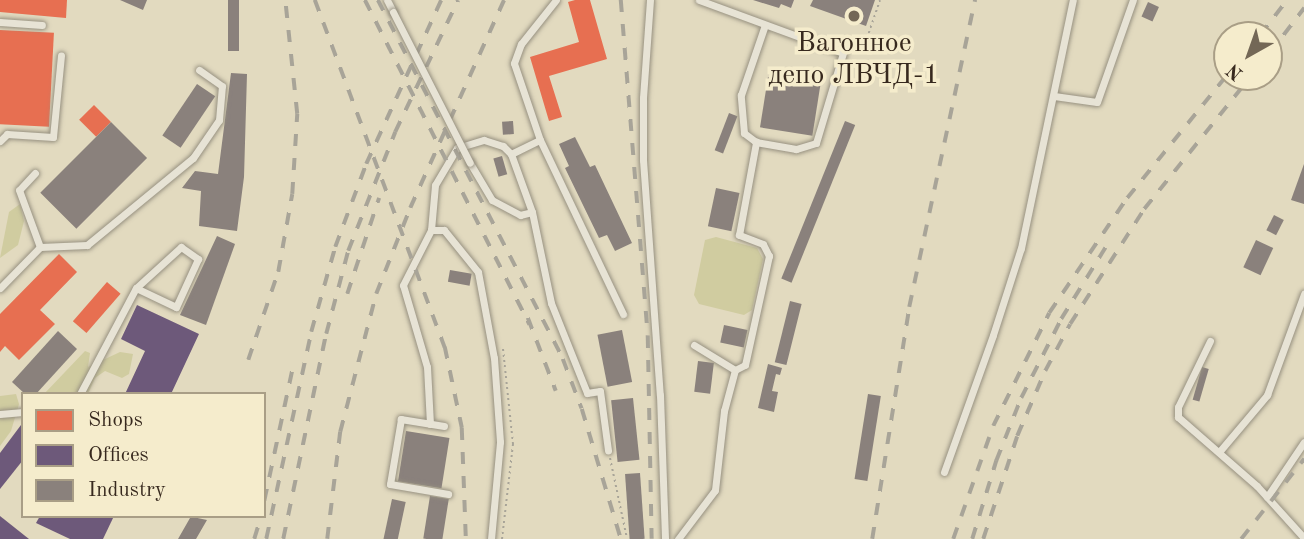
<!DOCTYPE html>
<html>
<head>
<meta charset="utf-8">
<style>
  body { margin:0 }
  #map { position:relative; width:1304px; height:539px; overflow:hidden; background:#e2dabf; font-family:"Old Standard TT",serif }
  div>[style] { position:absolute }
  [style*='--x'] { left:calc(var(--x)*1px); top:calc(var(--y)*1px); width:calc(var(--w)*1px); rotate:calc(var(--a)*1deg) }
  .green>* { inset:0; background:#d0cca0 }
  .shops>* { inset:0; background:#e76f51; transform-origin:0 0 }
  .offices>* { inset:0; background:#6d597a }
  .industry>* { inset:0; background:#8a817c; transform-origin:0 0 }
  .path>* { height:2px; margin-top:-1px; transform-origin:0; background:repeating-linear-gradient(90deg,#a8a498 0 2px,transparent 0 5.5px) }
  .roads { filter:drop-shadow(0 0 2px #979181) drop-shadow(0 0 2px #979181) }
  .lane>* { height:7px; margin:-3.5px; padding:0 3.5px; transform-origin:3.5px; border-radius:3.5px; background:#e7e3d5 }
  .rail>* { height:3.5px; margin-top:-1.75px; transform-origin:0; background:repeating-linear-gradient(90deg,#a8a498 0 12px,transparent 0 24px) }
  .bridges { filter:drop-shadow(0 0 2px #979181) drop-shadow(0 0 2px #979181) }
  .lane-bridge>* { height:7px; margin:-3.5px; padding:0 3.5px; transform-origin:3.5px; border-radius:3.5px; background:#e7e3d5 }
  .dots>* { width:19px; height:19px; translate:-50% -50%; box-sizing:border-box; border:4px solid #f5eccc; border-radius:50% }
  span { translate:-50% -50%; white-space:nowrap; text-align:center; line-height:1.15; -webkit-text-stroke:7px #f5eccc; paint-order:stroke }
  .poi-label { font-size:28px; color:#37291e }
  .legend { position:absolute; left:21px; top:392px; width:245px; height:126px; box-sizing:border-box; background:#f5eccc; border:2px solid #a99e86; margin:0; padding:9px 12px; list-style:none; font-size:21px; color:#37291e }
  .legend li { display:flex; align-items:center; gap:14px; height:35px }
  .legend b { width:35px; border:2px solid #a99e86 }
  .north { position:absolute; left:1213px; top:21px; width:70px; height:70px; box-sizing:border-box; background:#f5eccc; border:2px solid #a99e86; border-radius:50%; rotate:220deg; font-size:19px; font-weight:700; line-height:28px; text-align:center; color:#37291e }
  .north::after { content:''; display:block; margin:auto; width:24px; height:32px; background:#736756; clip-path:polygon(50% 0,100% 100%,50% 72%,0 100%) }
</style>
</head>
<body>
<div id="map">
  <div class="green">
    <div style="clip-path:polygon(20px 204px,24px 221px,18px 245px,0 258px,9px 212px)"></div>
    <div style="clip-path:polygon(716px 237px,757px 248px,763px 259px,752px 310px,744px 315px,699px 304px,694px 295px,705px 240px)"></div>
    <div style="clip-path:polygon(85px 351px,90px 353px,88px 367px,120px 352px,133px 354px,129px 374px,122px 378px,105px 371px,95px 378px,88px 394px,44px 394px)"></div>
    <div style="clip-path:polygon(16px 394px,19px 404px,11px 431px,0 446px,0 396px)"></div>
  </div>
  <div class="shops">
    <div style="clip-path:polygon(0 0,67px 0,66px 18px,0 12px)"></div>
    <div style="clip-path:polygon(575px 0,590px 0,607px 59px,549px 76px,562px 117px,549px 121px,530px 57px,579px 42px,568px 2px)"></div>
    <div style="left:0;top:30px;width:54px;height:94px;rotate:3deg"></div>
    <div style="left:94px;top:105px;width:24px;height:21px;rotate:45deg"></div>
    <div style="clip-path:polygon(59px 254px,77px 272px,40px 310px,55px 324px,19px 360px,5px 346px,0 352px,0 314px)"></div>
    <div style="left:107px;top:282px;width:18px;height:52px;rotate:41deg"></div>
  </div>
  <div class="offices">
    <div style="clip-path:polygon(137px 305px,199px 334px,171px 394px,125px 394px,145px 351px,121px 339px)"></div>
    <div style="clip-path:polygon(21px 425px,23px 460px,0 489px,0 453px)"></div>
    <div style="clip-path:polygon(0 516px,29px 539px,0 539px)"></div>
    <div style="clip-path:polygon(40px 516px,114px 516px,103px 539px,70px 539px,36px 523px)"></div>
  </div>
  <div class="industry">
    <div style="clip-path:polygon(120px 0,147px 0,143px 10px)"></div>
    <div style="left:228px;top:0;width:11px;height:51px"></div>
    <div style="clip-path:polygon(753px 0,794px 0,791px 8px,781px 4px,779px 8px)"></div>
    <div style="clip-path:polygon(813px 0,875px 0,866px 26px,810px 6px)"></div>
    <div style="left:1148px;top:2px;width:12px;height:16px;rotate:24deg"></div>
    <div style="clip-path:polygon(231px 73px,247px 74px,244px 177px,237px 231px,199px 226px,201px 191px,182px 188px,195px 171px,218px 174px)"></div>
    <div style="left:768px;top:77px;width:53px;height:51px;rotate:9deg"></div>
    <div style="left:197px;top:84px;width:22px;height:62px;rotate:34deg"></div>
    <div style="left:729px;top:113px;width:9px;height:40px;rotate:21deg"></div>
    <div style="left:513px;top:121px;width:13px;height:11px;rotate:86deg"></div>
    <div style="left:845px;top:121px;width:11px;height:170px;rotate:22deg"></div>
    <div style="left:111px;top:122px;width:51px;height:100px;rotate:45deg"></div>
    <div style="clip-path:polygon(575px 137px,590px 167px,595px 165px,632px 243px,615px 251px,607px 235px,599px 238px,565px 168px,569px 166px,559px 144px)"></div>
    <div style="left:502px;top:156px;width:19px;height:9px;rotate:74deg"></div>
    <div style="clip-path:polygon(1304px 164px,1304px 204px,1291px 200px)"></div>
    <div style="left:716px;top:188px;width:24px;height:39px;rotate:12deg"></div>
    <div style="left:1274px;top:215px;width:11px;height:17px;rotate:27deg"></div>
    <div style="clip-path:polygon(217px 236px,235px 244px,206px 325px,180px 315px)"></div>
    <div style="left:1256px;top:240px;width:19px;height:30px;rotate:25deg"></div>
    <div style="left:450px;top:270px;width:22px;height:12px;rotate:10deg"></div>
    <div style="left:790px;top:301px;width:12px;height:63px;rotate:14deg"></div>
    <div style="left:724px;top:325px;width:24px;height:18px;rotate:12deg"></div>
    <div style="left:622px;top:330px;width:53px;height:25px;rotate:79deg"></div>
    <div style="clip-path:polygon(58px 331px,77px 349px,36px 394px,25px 394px,12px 382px)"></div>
    <div style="left:698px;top:361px;width:16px;height:31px;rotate:7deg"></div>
    <div style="clip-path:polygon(768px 364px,782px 368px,780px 375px,776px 374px,772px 391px,778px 392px,774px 412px,758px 408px)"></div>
    <div style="left:1202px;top:367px;width:7px;height:34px;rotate:16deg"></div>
    <div style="left:868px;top:394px;width:13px;height:86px;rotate:9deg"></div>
    <div style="left:633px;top:398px;width:62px;height:22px;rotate:84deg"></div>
    <div style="left:406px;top:431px;width:44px;height:51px;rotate:9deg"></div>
    <div style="left:640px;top:473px;width:66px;height:15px;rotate:86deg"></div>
    <div style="left:430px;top:496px;width:19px;height:43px;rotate:9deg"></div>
    <div style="left:392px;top:499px;width:14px;height:41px;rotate:12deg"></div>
    <div style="clip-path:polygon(188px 516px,207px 520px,196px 539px,178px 539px,190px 518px)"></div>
  </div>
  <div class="path">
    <div style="--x:851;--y:48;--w:19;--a:-32"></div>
    <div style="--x:867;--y:38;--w:40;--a:-71.1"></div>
    <div style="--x:610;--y:458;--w:83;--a:78.1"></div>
    <div style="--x:502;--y:539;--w:96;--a:-83.4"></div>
    <div style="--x:513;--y:444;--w:96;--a:-96"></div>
  </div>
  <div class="roads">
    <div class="lane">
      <div style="--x:387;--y:0;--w:13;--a:63"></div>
      <div style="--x:650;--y:0;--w:98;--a:94.1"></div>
      <div style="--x:643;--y:98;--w:62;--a:90"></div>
      <div style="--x:643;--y:160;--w:236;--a:85.9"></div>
      <div style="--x:660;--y:395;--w:144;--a:88"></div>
      <div style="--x:699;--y:0;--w:153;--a:20.2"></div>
      <div style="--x:843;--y:53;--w:94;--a:106.7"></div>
      <div style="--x:816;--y:143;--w:21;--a:163"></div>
      <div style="--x:796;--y:149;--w:41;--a:-170.1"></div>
      <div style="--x:756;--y:142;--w:15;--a:-143"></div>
      <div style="--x:744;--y:133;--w:38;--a:-95"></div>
      <div style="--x:741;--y:95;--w:74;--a:-71.1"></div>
      <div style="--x:0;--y:22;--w:42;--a:4.1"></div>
      <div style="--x:1054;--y:96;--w:43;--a:7.9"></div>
      <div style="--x:1097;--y:102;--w:108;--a:-70.6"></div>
      <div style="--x:540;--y:140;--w:193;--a:64.5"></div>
      <div style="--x:0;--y:141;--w:10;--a:-45"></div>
      <div style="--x:7;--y:134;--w:46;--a:3.7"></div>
      <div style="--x:53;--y:137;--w:82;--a:-84.4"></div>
      <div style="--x:470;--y:163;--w:43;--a:59.3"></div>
      <div style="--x:492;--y:200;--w:32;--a:28"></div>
      <div style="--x:520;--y:215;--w:12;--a:-14"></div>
      <div style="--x:532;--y:212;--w:62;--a:-109.9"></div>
      <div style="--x:35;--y:173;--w:23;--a:133"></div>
      <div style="--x:19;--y:190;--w:61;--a:69.8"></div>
      <div style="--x:532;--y:212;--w:93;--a:78.2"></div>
      <div style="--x:551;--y:303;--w:97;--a:68.2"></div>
      <div style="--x:587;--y:393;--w:13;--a:-9"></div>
      <div style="--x:600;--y:391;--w:60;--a:82.3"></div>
      <div style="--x:431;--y:230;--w:13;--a:0"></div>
      <div style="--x:444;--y:230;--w:54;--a:51"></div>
      <div style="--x:478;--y:272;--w:87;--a:79.5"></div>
      <div style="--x:494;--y:358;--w:84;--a:85.9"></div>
      <div style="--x:500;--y:442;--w:97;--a:95.3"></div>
      <div style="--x:0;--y:288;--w:57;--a:-45.7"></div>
      <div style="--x:40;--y:247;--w:47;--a:-2.4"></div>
      <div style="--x:87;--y:245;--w:137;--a:-39.4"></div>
      <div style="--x:193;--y:158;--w:46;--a:-55.6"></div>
      <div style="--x:219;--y:120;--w:34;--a:-85"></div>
      <div style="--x:222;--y:86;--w:28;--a:-145"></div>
      <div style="--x:1210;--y:341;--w:73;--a:115.9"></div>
      <div style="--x:1178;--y:407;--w:10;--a:90"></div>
      <div style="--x:1178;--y:417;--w:105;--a:41.1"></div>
      <div style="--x:1257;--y:486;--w:70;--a:47.9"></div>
      <div style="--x:694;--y:345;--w:48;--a:31.4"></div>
      <div style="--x:735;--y:370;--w:11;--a:-27"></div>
      <div style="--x:745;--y:365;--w:112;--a:-77.6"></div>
      <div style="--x:769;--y:256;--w:13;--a:-117"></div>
      <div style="--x:763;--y:244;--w:26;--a:-159"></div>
      <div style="--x:739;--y:235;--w:95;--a:-79.6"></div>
      <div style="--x:80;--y:394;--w:120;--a:-62.2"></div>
      <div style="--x:136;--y:288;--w:61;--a:-42.3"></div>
      <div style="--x:181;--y:247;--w:21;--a:35"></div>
      <div style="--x:198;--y:259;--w:53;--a:114.6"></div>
      <div style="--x:176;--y:307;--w:44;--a:-154.6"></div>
      <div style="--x:0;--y:414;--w:23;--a:-5"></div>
      <div style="--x:430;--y:424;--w:57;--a:-93"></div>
      <div style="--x:427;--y:367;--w:85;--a:-106.3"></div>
      <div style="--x:403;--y:285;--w:62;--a:-63"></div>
      <div style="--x:431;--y:230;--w:45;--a:-84.9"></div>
      <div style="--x:435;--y:185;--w:43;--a:-59.3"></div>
      <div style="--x:457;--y:148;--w:28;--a:-17"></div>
      <div style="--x:484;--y:140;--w:20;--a:18"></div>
      <div style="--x:503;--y:146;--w:11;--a:45"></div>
      <div style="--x:511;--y:154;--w:32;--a:-26"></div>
      <div style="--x:540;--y:140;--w:81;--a:-108.7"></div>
      <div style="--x:514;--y:63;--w:20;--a:-70"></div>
      <div style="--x:521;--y:44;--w:56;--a:-51.5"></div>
      <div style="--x:444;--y:426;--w:44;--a:-170.8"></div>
      <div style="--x:401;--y:419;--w:66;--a:99.6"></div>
      <div style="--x:390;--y:484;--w:59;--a:9.8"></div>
      <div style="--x:1219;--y:452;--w:75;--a:-49.9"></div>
      <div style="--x:1267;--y:395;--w:108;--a:-69.9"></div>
      <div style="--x:944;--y:472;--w:145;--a:-70.3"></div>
      <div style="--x:993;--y:335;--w:91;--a:-72.2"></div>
      <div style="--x:1021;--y:248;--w:253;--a:-78.2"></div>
      <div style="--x:1267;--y:497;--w:66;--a:-56.1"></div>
      <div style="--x:678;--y:539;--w:61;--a:-52.9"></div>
      <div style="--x:715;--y:490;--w:80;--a:-83.5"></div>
      <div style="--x:724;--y:411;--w:42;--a:-75"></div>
    </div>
  </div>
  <div class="rail">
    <div style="--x:315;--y:0;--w:371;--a:69.5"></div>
    <div style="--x:445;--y:347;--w:83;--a:78.1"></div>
    <div style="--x:462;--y:428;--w:111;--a:87.9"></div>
    <div style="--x:365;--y:0;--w:364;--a:63.1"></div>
    <div style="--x:378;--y:0;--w:404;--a:62.7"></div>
    <div style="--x:563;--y:359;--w:53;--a:69.2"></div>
    <div style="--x:582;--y:409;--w:136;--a:73.3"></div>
    <div style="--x:621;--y:0;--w:337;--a:85.4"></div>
    <div style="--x:648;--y:336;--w:203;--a:88.9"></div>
    <div style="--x:1260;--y:35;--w:44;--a:-52.4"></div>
    <div style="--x:1269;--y:54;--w:58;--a:-52.7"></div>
    <div style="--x:347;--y:294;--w:101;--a:-71.6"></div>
    <div style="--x:528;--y:318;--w:78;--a:69"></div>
    <div style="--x:248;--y:360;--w:93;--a:-71.2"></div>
    <div style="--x:278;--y:272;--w:79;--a:-79.8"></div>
    <div style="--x:292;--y:194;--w:80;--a:-86.4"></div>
    <div style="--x:297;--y:114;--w:115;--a:-96"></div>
    <div style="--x:264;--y:501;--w:143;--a:-77.9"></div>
    <div style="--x:254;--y:539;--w:24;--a:-73"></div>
    <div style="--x:266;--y:539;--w:212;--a:-77.7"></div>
    <div style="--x:311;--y:332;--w:88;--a:-74.2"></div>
    <div style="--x:335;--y:247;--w:89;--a:-69.5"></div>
    <div style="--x:366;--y:164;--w:180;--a:-65.4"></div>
    <div style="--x:283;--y:539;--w:209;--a:-78.2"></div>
    <div style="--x:326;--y:334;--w:86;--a:-75.2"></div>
    <div style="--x:348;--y:251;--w:128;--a:-68.4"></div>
    <div style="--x:395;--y:132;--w:146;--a:-64.5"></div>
    <div style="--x:327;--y:539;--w:108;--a:-83.1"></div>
    <div style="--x:340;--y:432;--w:143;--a:-75.4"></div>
    <div style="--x:376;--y:294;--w:92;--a:-68.4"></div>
    <div style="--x:410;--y:208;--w:228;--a:-65.7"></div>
    <div style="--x:872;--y:539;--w:235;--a:-80.9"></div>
    <div style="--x:909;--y:307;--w:314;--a:-77.9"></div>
    <div style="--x:953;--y:539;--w:120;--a:-70.5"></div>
    <div style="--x:993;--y:426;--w:126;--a:-63.6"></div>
    <div style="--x:1049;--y:313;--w:139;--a:-55.9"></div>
    <div style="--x:1127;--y:198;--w:159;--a:-50.9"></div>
    <div style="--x:972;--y:539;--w:82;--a:-72.9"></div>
    <div style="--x:996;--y:461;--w:68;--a:-68.4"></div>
    <div style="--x:1021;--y:398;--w:89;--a:-63.1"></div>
    <div style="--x:1061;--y:319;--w:84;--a:-58.2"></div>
    <div style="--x:983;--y:539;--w:108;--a:-71.7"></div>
    <div style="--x:1017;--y:436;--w:71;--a:-66.7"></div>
    <div style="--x:1045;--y:371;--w:53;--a:-62"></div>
    <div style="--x:1070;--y:324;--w:137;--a:-57.2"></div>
    <div style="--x:1144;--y:209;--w:169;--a:-51.2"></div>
    <div style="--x:1241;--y:539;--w:102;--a:-51.8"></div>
  </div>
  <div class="bridges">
    <div class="lane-bridge">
      <div style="--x:393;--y:12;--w:169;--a:63"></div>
    </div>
  </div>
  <div class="dots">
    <div style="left:854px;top:16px;background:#736756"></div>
  </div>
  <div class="poi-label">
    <span style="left:854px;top:60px">Вагонное<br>депо ЛВЧД-1</span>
  </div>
  <ul class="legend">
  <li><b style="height:19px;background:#e76f51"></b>Shops</li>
  <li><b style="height:19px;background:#6d597a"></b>Offices</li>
  <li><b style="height:19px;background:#8a817c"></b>Industry</li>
  </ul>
  <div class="north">N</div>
</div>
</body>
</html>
